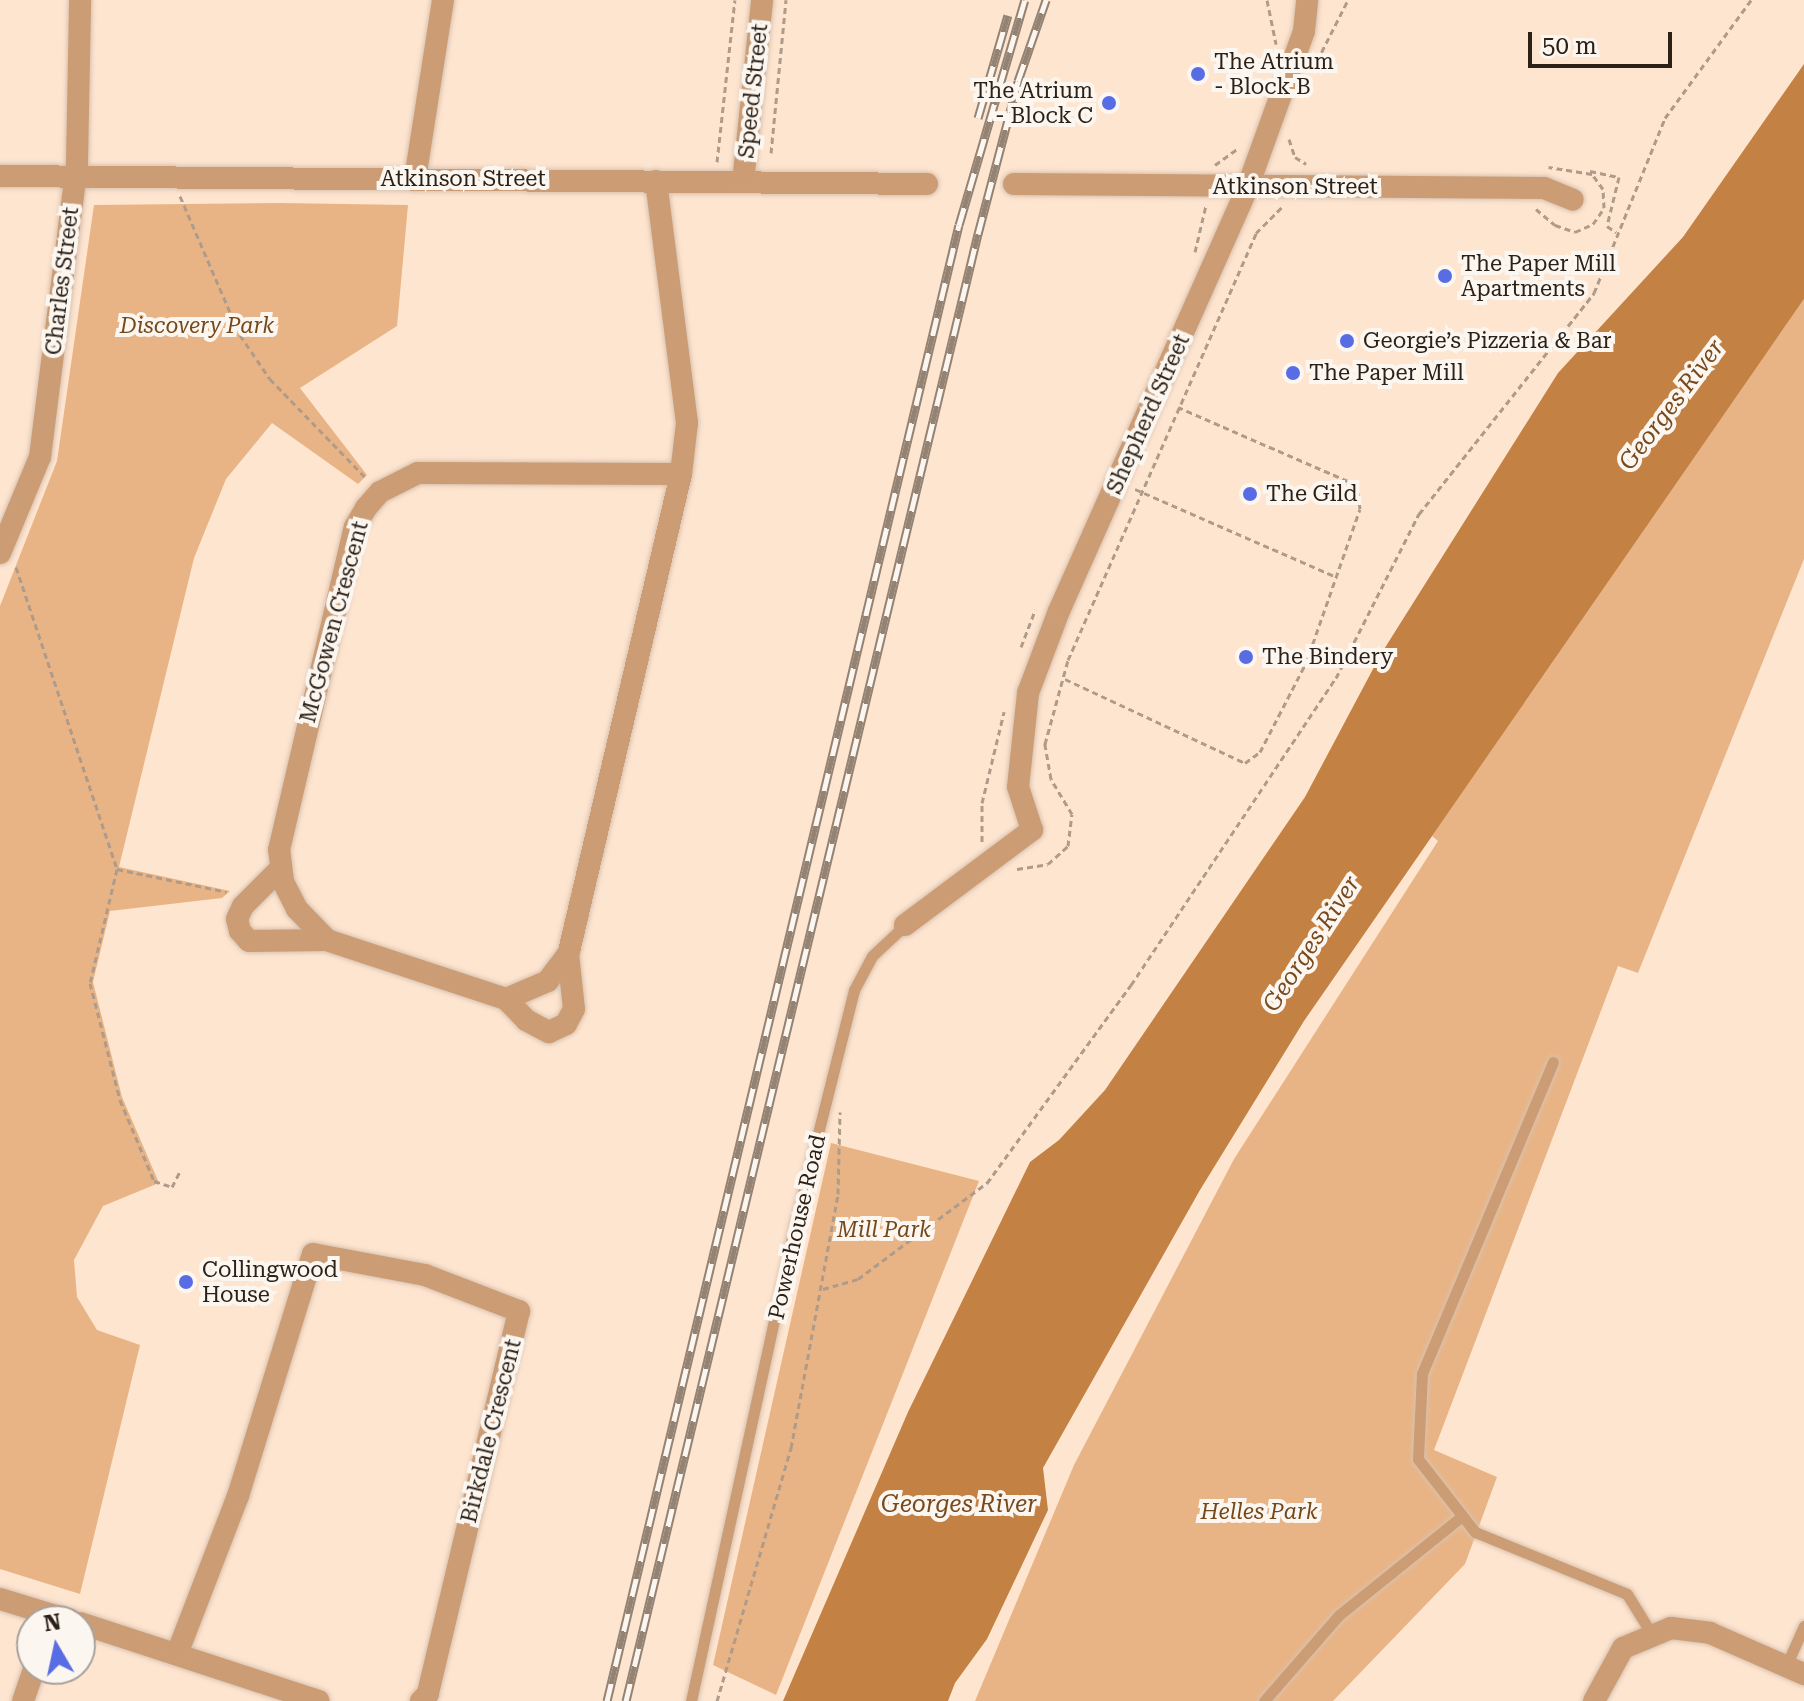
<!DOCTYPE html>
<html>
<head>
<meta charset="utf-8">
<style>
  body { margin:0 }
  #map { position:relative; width:1804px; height:1701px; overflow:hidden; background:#fee5d0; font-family:"Roboto Serif",serif }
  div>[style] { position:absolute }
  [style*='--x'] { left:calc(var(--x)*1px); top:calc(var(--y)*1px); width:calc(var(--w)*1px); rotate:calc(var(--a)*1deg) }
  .green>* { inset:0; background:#e9b485 }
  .water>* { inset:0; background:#c38143 }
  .path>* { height:3px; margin-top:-1.5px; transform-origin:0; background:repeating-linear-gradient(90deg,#af9b8a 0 6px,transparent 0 10px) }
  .roads { filter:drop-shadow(0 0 2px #d8c2af) drop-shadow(0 0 2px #d8c2af) }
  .service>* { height:11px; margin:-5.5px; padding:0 5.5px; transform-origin:5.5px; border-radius:5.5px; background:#cc9d75 }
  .minor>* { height:22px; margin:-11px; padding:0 11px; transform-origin:11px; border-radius:11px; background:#cc9d75 }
  .rail>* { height:9px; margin-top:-4.5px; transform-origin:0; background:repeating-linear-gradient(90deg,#fcf6f1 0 18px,#948273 0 36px); box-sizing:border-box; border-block:2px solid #948273 }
  .dots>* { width:22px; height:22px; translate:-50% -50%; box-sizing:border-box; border:4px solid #fcf6f1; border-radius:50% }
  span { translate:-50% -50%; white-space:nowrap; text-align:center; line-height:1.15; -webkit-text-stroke:8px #fcf6f1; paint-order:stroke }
  .poi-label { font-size:22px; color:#2c2117 }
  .left { translate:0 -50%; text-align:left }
  .right { translate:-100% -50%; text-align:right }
  .street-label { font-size:22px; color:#2c2117 }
  .park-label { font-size:22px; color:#75481a; font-style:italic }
  .water-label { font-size:24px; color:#77491c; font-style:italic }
  .north { position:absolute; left:16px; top:1605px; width:80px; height:80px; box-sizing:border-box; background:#fcf6f1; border:2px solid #a9a19a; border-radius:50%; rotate:351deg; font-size:22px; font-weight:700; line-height:32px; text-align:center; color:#2c2117 }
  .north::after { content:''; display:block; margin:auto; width:28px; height:36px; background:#586de3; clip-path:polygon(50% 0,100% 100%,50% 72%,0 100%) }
  .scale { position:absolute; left:1528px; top:32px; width:144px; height:36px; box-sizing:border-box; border:4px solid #2c2117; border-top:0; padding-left:10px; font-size:24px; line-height:28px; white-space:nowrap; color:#2c2117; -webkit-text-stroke:6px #fcf6f1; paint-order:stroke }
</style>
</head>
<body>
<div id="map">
  <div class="green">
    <div style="clip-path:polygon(280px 203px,408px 205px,397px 326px,300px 388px,367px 475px,358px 484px,272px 423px,226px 479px,194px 558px,119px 867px,230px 891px,222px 898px,110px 911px,93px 982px,122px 1097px,159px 1183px,103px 1206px,74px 1260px,77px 1297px,97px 1330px,140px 1345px,80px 1594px,0 1569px,0 606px,57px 461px,94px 205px)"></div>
    <div style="clip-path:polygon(1804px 299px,1804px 559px,1638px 973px,1618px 966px,1434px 1450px,1497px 1477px,1465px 1564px,1333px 1701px,975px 1701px,1074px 1465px,1234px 1159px,1438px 841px,1432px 836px)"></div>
    <div style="clip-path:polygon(831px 1143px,979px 1181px,776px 1695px,713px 1665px)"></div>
  </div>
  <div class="water">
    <div style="clip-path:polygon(1804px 64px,1804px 299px,1304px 1021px,1200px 1190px,1043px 1468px,1048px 1510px,987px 1639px,955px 1683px,948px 1701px,783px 1701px,908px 1412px,1030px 1162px,1059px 1140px,1105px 1090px,1305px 797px,1381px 654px,1558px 373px,1683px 237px)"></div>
  </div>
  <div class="path">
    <div style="--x:1267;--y:0;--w:45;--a:78.4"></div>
    <div style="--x:1317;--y:61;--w:68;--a:-63.1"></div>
    <div style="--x:1289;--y:139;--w:19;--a:72"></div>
    <div style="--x:1295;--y:157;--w:13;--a:32"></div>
    <div style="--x:771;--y:153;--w:154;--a:-84.4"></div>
    <div style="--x:717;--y:162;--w:163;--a:-83.7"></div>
    <div style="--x:1215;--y:165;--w:29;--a:-36"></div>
    <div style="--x:1590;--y:171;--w:30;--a:12"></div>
    <div style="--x:1619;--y:177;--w:50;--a:103.8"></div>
    <div style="--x:1607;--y:226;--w:11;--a:34"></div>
    <div style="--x:180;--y:196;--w:151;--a:66.7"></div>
    <div style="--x:240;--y:335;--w:53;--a:55.7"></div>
    <div style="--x:270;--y:379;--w:139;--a:45.9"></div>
    <div style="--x:1536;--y:209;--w:25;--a:40"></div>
    <div style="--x:1555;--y:225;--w:21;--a:19"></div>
    <div style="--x:1575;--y:232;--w:20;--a:-24"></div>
    <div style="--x:1593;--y:224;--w:19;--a:-55"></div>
    <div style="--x:1604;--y:208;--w:19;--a:-93"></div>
    <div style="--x:1603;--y:189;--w:19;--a:-126"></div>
    <div style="--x:1592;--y:174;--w:44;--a:-170.8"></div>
    <div style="--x:1195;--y:252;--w:48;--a:-76.8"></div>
    <div style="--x:1135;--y:489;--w:219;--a:23.6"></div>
    <div style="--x:16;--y:567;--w:318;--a:71.5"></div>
    <div style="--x:117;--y:869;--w:112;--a:11.8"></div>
    <div style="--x:1021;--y:647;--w:40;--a:-69"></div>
    <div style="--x:1065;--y:679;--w:199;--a:25"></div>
    <div style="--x:1245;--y:763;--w:19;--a:-36"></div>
    <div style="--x:1260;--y:752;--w:100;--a:-62.7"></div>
    <div style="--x:1306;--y:663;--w:163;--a:-70.7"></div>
    <div style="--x:1360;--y:509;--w:24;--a:-97"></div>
    <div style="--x:1357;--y:485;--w:195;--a:-156.5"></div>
    <div style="--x:982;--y:842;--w:39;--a:-90"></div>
    <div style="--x:982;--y:803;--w:94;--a:-76.4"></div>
    <div style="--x:117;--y:869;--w:117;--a:103.3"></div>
    <div style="--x:90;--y:983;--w:121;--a:75.6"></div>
    <div style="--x:120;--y:1100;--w:88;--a:67.2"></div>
    <div style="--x:154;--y:1181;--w:19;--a:18"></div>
    <div style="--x:172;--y:1187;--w:20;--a:-63"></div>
    <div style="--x:1017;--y:869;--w:31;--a:-9"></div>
    <div style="--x:1048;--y:864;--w:27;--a:-42"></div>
    <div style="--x:1068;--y:846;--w:32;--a:-83"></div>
    <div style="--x:1072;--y:814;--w:41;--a:-121"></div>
    <div style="--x:1051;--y:779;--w:36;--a:-100"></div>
    <div style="--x:1045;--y:744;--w:87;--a:-74.7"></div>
    <div style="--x:1068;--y:660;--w:467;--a:-66.2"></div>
    <div style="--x:1256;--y:233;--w:37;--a:-45"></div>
    <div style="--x:823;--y:1289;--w:36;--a:-16"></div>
    <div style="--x:858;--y:1279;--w:161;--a:-36.7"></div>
    <div style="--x:987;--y:1183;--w:245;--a:-54"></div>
    <div style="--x:1131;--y:985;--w:369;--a:-56.3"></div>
    <div style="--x:1336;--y:678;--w:184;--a:-63.2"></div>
    <div style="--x:1419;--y:514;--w:282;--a:-51.6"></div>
    <div style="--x:1594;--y:293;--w:189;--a:-67.9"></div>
    <div style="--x:1665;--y:118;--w:146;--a:-53.9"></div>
    <div style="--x:22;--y:1653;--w:19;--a:-78"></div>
    <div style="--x:717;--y:1701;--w:264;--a:-73.7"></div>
    <div style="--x:791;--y:1448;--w:258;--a:-79.5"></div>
    <div style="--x:838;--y:1194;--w:82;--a:-88.6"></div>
  </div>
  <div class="roads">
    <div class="service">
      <div style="--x:1553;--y:1062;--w:337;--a:112.8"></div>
      <div style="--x:1422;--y:1373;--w:86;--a:92.7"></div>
      <div style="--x:1418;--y:1459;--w:93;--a:52"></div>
      <div style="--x:1475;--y:1532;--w:164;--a:22.2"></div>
      <div style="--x:1627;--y:1594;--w:46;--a:58.4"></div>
      <div style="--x:1786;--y:1666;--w:44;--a:-65.8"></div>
      <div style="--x:691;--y:1701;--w:491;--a:-77.7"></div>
      <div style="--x:796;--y:1221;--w:238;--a:-75.9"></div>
      <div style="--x:854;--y:990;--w:38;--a:-62"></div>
      <div style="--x:872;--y:956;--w:45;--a:-43.2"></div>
      <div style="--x:1264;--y:1701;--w:114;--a:-48.9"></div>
      <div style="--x:1339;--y:1615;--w:158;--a:-38.8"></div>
    </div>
    <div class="minor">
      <div style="--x:0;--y:176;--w:927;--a:0.49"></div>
      <div style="--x:415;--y:179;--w:181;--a:-81.1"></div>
      <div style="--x:656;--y:181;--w:244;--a:82.7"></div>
      <div style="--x:687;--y:423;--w:51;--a:96.7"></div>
      <div style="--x:681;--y:474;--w:493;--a:103.2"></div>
      <div style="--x:568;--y:954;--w:34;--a:127"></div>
      <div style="--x:548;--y:981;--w:46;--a:156.8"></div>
      <div style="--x:506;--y:999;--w:188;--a:-161.8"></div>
      <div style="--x:327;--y:940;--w:43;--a:-134.1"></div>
      <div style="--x:297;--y:909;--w:31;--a:-117"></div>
      <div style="--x:283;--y:881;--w:31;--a:-97"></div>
      <div style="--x:279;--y:850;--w:332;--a:-76.8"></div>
      <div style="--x:355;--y:527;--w:22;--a:-60"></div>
      <div style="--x:366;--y:508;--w:21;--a:-49"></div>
      <div style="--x:380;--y:492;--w:42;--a:-26.6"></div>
      <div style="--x:418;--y:473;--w:263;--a:0.2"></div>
      <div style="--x:743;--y:182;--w:183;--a:-84"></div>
      <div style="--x:1014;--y:184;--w:530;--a:0.43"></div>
      <div style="--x:1544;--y:188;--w:31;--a:22"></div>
      <div style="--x:0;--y:553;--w:104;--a:-67.4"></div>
      <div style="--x:40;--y:457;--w:296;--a:-82.8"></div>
      <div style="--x:77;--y:163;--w:163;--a:-88.9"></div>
      <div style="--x:280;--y:869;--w:52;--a:135"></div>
      <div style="--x:243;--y:906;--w:14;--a:115"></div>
      <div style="--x:237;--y:919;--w:12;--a:76"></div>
      <div style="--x:240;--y:931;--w:13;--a:48"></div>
      <div style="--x:249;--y:941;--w:78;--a:-0.7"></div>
      <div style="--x:905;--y:925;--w:159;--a:-36.8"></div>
      <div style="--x:1032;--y:830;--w:45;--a:-108"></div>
      <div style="--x:1018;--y:787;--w:95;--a:-83.9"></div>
      <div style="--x:1028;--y:693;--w:88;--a:-69.3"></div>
      <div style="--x:1059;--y:611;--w:465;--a:-66"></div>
      <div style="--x:1248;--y:186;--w:165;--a:-70.1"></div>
      <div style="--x:1304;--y:31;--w:30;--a:-84"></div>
      <div style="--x:506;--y:999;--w:29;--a:46"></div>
      <div style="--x:526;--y:1020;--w:26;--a:28"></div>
      <div style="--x:549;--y:1032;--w:19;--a:-25"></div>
      <div style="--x:566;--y:1024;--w:17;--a:-62"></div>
      <div style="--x:574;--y:1009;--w:55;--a:-96.2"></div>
      <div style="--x:0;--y:1599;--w:75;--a:17"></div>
      <div style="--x:80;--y:1623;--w:251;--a:18.1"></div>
      <div style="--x:177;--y:1654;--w:169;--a:-68.9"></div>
      <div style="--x:238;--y:1496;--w:253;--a:-72.8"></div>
      <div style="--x:313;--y:1254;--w:114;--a:10.6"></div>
      <div style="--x:425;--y:1275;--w:101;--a:21"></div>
      <div style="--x:519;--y:1311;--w:394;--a:103.4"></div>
      <div style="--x:428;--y:1694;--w:10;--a:135"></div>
      <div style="--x:23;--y:1701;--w:34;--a:-71"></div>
      <div style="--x:1594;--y:1701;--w:60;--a:-61.3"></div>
      <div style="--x:1623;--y:1648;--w:52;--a:-22.6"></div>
      <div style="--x:1671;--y:1628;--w:39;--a:7"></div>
      <div style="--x:1710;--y:1633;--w:103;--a:23.6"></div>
    </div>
  </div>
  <div class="rail">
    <div style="--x:978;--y:118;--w:107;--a:-73.8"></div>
    <div style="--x:607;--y:1701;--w:1517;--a:-76.59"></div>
    <div style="--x:959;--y:225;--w:234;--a:-73.7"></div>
    <div style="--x:626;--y:1701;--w:1509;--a:-76.51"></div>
    <div style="--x:978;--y:234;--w:158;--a:-75.3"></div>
    <div style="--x:1018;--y:81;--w:86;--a:-70.9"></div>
  </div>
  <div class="dots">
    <div style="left:1198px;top:74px;background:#586de3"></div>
    <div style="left:1109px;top:103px;background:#586de3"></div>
    <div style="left:1445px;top:276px;background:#586de3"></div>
    <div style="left:1347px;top:341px;background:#586de3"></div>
    <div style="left:1293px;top:373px;background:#586de3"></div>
    <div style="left:1250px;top:494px;background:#586de3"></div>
    <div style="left:1246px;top:657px;background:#586de3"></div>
    <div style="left:186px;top:1282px;background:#586de3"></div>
  </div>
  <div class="poi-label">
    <span class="left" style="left:1214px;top:74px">The Atrium<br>- Block B</span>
    <span class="right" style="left:1093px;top:103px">The Atrium<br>- Block C</span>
    <span class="left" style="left:1461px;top:276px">The Paper Mill<br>Apartments</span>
    <span class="left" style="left:1363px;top:341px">Georgie’s Pizzeria &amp; Bar</span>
    <span class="left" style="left:1309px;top:373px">The Paper Mill</span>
    <span class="left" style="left:1266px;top:494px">The Gild</span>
    <span class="left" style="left:1262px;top:657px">The Bindery</span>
    <span class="left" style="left:202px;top:1282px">Collingwood<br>House</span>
  </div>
  <div class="street-label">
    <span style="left:753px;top:91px;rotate:-84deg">Speed Street</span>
    <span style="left:463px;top:179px">Atkinson Street</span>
    <span style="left:1295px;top:187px">Atkinson Street</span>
    <span style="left:62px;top:281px;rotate:-83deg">Charles Street</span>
    <span style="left:1148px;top:414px;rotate:-66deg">Shepherd Street</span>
    <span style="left:334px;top:622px;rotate:-75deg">McGowen Crescent</span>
    <span style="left:797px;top:1227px;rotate:-77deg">Powerhouse Road</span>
    <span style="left:491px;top:1431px;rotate:-76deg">Birkdale Crescent</span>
  </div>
  <div class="park-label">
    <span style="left:197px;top:326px">Discovery Park</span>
    <span style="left:884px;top:1230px">Mill Park</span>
    <span style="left:1259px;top:1512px">Helles Park</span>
  </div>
  <div class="water-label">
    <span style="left:1672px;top:405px;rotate:-53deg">Georges River</span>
    <span style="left:1312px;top:944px;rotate:-57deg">Georges River</span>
    <span style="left:959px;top:1505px">Georges River</span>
  </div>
  <div class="north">N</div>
  <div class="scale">50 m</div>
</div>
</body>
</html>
